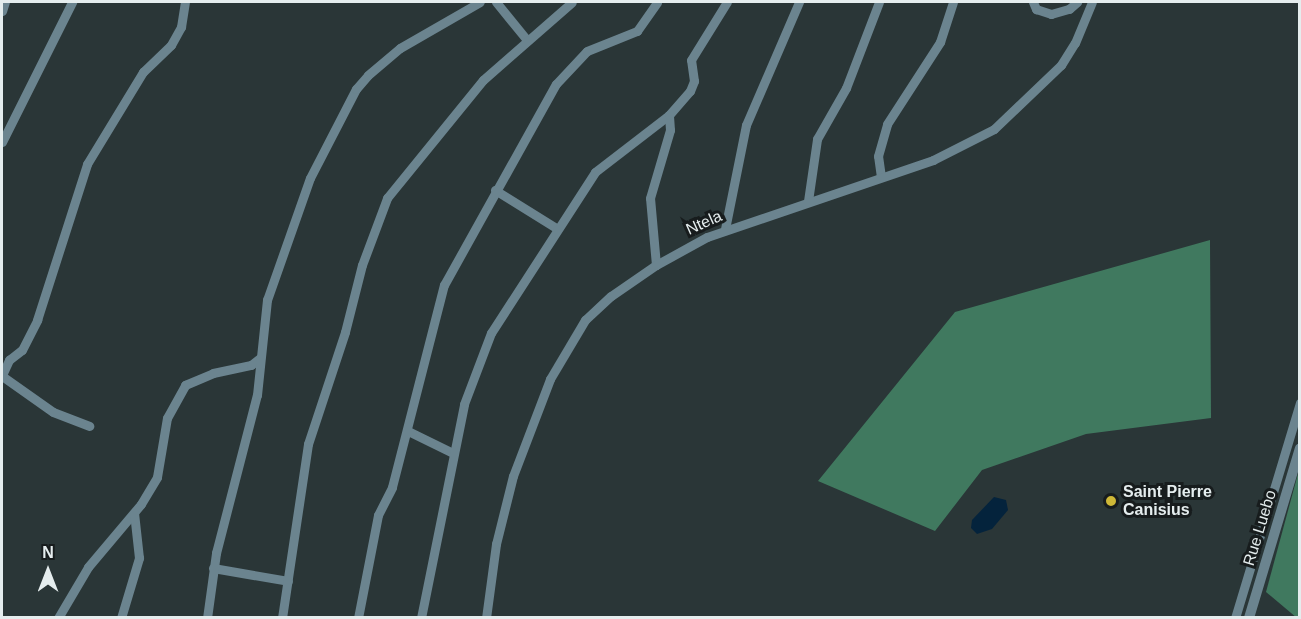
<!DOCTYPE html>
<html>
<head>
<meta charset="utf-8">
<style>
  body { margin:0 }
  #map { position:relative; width:1301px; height:619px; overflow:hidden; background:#2a3637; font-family:Arial,sans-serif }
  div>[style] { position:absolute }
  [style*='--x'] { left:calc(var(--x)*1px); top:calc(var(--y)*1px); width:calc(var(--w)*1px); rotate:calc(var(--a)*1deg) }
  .forest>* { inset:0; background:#40795f }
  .water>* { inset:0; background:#04233c }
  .minor>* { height:9px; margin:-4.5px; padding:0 4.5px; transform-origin:4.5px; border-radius:4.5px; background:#6b848f }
  .tertiary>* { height:10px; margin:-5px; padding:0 5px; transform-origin:5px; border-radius:5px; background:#6b848f }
  .dots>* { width:16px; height:16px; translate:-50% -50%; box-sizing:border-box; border:3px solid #171c1d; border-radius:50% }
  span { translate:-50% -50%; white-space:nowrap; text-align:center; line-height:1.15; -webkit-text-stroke:6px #171c1d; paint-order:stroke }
  .street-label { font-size:16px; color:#e5edee }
  .poi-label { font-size:16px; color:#e5edee; font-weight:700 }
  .left { translate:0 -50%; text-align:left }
  .frame { position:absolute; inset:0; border:3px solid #e5edee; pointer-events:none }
  .north { position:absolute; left:18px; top:541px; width:60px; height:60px; -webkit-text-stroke:4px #171c1d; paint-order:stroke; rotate:0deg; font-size:16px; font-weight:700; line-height:24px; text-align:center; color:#e5edee }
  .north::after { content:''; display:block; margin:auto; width:21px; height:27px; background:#e5edee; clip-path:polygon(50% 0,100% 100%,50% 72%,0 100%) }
</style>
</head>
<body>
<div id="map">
  <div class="forest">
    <div style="clip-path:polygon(1210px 240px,1211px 418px,1086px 434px,982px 470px,935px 531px,818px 481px,955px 312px)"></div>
    <div style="clip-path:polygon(1299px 470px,1300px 617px,1297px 618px,1266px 592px)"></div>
  </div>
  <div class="water">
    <div style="clip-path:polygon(994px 497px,1006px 500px,1008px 510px,992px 529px,977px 534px,971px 528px,972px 520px)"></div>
  </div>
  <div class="minor">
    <div style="--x:496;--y:2;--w:49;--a:50.8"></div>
    <div style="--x:1033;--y:2;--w:8;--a:67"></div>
    <div style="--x:1036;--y:9;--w:16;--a:18"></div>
    <div style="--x:1051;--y:14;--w:19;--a:-16"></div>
    <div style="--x:1069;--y:9;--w:11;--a:-41"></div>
    <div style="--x:2;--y:11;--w:9;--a:-72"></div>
    <div style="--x:2;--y:142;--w:157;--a:-63.4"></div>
    <div style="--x:881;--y:177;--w:21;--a:-98"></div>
    <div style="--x:878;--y:156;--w:33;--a:-74"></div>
    <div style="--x:887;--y:124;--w:98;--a:-57.1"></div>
    <div style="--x:940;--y:42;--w:42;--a:-72"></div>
    <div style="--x:495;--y:190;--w:72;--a:31.9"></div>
    <div style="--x:808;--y:201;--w:63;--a:-81.7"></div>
    <div style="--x:817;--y:139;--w:59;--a:-60.4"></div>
    <div style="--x:846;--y:88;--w:92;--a:-69"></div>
    <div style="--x:725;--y:229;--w:106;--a:-78.6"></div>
    <div style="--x:746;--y:125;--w:134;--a:-66.7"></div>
    <div style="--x:656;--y:265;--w:67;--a:-95.1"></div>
    <div style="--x:650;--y:198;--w:71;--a:-73.6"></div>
    <div style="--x:670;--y:130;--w:15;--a:-94"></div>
    <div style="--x:2;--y:375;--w:17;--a:-65"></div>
    <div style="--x:9;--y:360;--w:16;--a:-38"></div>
    <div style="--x:22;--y:350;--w:34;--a:-63"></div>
    <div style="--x:37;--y:320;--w:164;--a:-72.2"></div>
    <div style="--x:87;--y:164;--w:108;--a:-58.7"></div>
    <div style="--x:143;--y:72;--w:39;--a:-44"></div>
    <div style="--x:171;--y:45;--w:21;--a:-61"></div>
    <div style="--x:181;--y:27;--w:25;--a:-81"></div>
    <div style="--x:2;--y:376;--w:62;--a:35.2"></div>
    <div style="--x:53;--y:412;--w:39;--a:21"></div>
    <div style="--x:408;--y:431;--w:50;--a:26.1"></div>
    <div style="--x:213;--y:568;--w:76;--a:9.8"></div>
    <div style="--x:58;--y:618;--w:59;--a:-59.5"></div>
    <div style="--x:88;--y:567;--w:82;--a:-49.9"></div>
    <div style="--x:141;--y:504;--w:31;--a:-59"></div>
    <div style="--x:157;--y:477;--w:60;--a:-80.4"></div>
    <div style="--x:167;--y:418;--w:38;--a:-61"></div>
    <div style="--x:185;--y:385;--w:30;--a:-23"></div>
    <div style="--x:213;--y:373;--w:39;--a:-12"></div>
    <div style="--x:251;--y:365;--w:11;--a:-38"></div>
    <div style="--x:121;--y:618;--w:63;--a:-73.3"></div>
    <div style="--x:139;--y:558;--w:45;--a:-96.3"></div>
    <div style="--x:207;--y:618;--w:66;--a:-82.1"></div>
    <div style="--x:216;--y:553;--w:163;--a:-75.5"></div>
    <div style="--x:257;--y:395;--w:96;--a:-84"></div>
    <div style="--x:267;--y:300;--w:129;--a:-70.6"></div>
    <div style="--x:310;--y:178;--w:100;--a:-62.7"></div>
    <div style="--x:356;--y:89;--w:18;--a:-49"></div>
    <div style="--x:368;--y:75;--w:42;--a:-40.2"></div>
    <div style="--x:400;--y:48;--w:92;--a:-29.9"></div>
    <div style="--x:282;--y:618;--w:176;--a:-81.5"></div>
    <div style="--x:308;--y:444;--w:118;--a:-71.7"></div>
    <div style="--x:345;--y:332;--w:69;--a:-75.8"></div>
    <div style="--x:362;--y:265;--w:72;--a:-69.5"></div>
    <div style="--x:387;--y:198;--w:152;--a:-50.9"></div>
    <div style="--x:483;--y:80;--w:118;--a:-41.2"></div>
    <div style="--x:358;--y:618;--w:105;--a:-79"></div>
    <div style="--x:378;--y:515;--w:31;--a:-63"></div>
    <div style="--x:392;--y:487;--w:209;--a:-75.6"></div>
    <div style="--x:444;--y:285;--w:230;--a:-60.9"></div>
    <div style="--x:556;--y:84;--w:45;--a:-46.8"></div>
    <div style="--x:587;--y:51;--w:54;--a:-21.8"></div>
    <div style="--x:637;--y:31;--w:35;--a:-55"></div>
    <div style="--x:421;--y:618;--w:218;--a:-78.6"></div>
    <div style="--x:464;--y:404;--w:76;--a:-69.2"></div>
    <div style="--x:491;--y:333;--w:192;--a:-57.1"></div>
    <div style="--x:595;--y:172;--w:93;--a:-37.6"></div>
    <div style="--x:669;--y:115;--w:32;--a:-49"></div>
    <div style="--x:690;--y:91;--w:11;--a:-68"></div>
    <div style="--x:694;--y:81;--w:21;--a:-98"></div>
    <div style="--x:691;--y:60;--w:68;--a:-58.2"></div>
    <div style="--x:486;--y:618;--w:75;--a:-82.3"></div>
    <div style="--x:496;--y:544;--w:70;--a:-76"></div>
    <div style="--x:513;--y:476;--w:104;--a:-69.1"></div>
    <div style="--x:550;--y:379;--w:69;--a:-59.3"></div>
    <div style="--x:585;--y:320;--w:35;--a:-43"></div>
    <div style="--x:611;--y:296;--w:55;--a:-34.6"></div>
    <div style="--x:656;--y:265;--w:58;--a:-28.8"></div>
    <div style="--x:707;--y:237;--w:239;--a:-18.8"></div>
    <div style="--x:933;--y:160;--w:68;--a:-26.9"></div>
    <div style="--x:994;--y:129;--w:93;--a:-43.7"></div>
    <div style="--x:1061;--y:65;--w:26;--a:-58"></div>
    <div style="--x:1075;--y:43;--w:44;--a:-67.5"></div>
    <div style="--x:1235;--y:618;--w:225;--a:-73.2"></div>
  </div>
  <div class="tertiary">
    <div style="--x:1249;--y:618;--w:177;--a:-73.3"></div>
  </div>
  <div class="dots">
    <div style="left:1111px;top:501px;background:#ceb837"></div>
  </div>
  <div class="street-label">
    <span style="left:704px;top:223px;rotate:-24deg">Ntela</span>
    <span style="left:1260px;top:528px;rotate:-73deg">Rue Luebo</span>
  </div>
  <div class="poi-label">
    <span class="left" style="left:1123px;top:501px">Saint Pierre<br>Canisius</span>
  </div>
  <div class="frame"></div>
  <div class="north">N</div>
</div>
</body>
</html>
